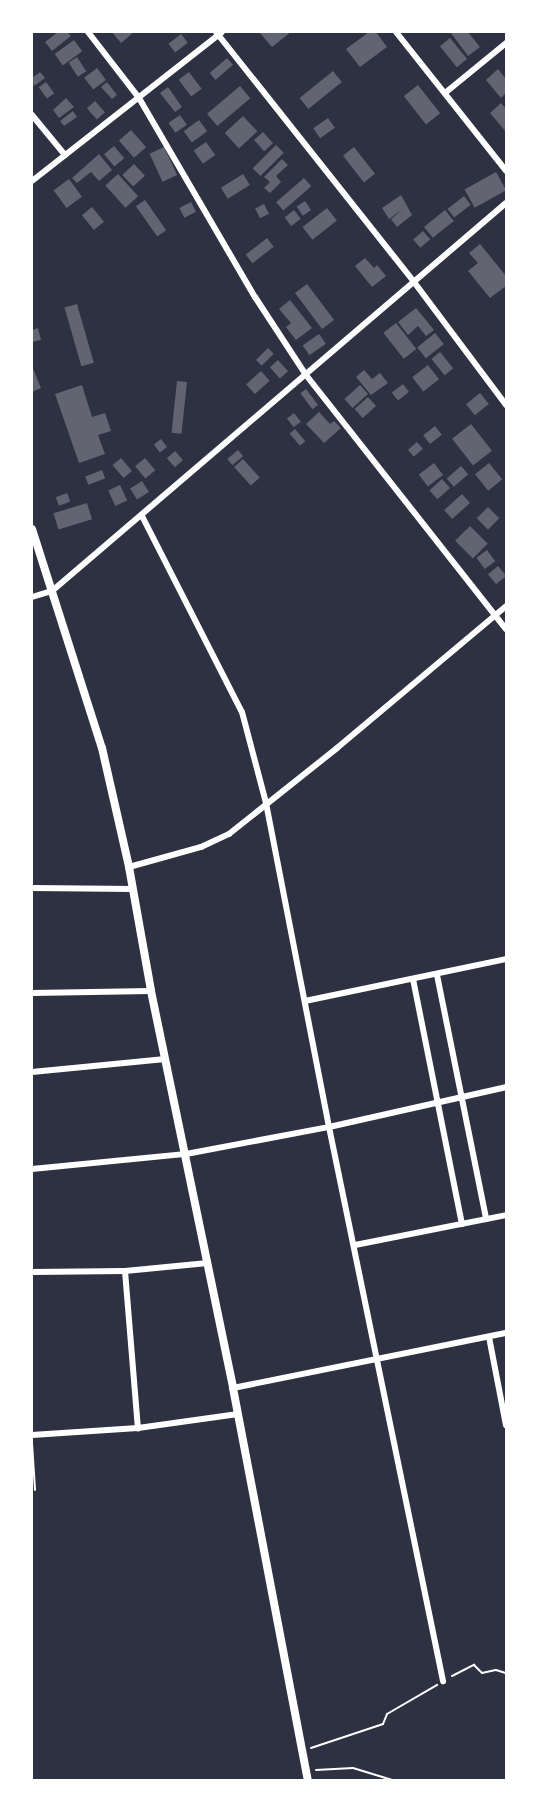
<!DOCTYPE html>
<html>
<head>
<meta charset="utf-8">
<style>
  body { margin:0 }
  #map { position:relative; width:538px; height:1812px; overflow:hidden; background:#2d3142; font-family:"Noto Serif",serif }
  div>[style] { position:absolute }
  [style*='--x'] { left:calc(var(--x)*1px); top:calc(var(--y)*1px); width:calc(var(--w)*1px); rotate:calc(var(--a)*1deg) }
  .building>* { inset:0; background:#626471; transform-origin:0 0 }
  .path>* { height:2px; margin:-1px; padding:0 1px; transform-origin:1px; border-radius:1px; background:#fff }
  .minor>* { height:6px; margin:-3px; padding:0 3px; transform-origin:3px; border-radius:3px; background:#fff }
  .secondary>* { height:8px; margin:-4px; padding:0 4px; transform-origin:4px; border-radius:4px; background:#fff }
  span { translate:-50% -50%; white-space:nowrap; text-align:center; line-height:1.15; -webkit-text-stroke:5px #fff; paint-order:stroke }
  .frame { position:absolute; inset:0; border:33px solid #fff; pointer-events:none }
</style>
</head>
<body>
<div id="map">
  <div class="building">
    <div style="clip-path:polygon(58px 32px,67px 32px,71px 36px,52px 51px,45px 42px)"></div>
    <div style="clip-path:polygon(112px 32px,134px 32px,121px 43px)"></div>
    <div style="clip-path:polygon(263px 32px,291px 32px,272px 47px,260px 33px)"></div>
    <div style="clip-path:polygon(369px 32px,376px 32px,387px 47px,360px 67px,346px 49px)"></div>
    <div style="clip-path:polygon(453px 32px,468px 32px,480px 47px,468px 56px,451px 33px)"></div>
    <div style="left:181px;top:34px;width:11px;height:16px;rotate:52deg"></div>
    <div style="left:450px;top:38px;width:27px;height:13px;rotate:51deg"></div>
    <div style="left:74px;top:40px;width:14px;height:24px;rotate:54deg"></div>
    <div style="left:77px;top:57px;width:17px;height:10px;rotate:57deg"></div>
    <div style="left:227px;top:58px;width:9px;height:23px;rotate:49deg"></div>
    <div style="left:97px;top:68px;width:15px;height:16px;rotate:53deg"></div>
    <div style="clip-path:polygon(498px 69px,506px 79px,506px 93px,501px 98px,486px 80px)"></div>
    <div style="left:333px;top:71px;width:14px;height:43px;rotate:51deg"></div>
    <div style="clip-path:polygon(40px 72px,45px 78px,34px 86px,32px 78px)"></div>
    <div style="left:189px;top:72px;width:21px;height:13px;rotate:53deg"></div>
    <div style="left:46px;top:82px;width:14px;height:9px;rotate:54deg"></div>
    <div style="clip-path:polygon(107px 82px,117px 95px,112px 99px,101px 87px)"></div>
    <div style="left:418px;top:85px;width:36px;height:18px;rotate:52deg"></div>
    <div style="left:240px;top:86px;width:16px;height:43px;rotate:50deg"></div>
    <div style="clip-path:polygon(168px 87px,182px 107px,175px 112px,160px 93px)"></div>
    <div style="clip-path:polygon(66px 98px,74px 107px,59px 118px,53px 110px)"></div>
    <div style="left:95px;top:101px;width:15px;height:11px;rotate:48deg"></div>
    <div style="clip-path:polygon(501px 103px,506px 109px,506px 132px,490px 113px)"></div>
    <div style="clip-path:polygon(73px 111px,77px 117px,64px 126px,60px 121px)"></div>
    <div style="left:180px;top:115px;width:12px;height:14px;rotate:55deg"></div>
    <div style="left:243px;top:116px;width:21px;height:25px;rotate:47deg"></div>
    <div style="left:328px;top:118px;width:12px;height:18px;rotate:55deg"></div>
    <div style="left:199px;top:120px;width:14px;height:19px;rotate:54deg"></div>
    <div style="left:131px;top:130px;width:23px;height:16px;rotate:49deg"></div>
    <div style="left:263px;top:132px;width:15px;height:12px;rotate:48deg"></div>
    <div style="left:206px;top:142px;width:16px;height:15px;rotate:55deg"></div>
    <div style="left:276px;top:145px;width:11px;height:33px;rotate:45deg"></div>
    <div style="left:114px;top:146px;width:16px;height:13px;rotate:50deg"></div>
    <div style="left:164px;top:147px;width:31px;height:16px;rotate:65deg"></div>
    <div style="left:354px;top:147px;width:34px;height:14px;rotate:52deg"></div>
    <div style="clip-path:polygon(99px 154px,112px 170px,99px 181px,91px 172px,77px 183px,72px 178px)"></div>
    <div style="clip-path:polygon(282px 159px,288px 165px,276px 176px,281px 182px,270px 193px,264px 188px,270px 182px,264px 177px)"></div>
    <div style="left:134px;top:164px;width:16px;height:16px;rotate:47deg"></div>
    <div style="left:496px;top:172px;width:21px;height:36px;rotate:61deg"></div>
    <div style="left:118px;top:174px;width:30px;height:17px;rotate:48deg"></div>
    <div style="left:243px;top:174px;width:13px;height:26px;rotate:58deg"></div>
    <div style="left:304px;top:178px;width:11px;height:37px;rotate:49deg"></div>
    <div style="left:69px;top:179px;width:22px;height:19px;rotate:54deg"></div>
    <div style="clip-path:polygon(401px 195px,412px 215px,397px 227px,391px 219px,403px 209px,389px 219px,382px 208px)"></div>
    <div style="left:464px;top:196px;width:11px;height:21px;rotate:52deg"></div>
    <div style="left:145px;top:200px;width:37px;height:11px;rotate:55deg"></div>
    <div style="left:305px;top:201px;width:11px;height:10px;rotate:56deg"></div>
    <div style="left:191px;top:202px;width:11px;height:13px;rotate:63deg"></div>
    <div style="left:264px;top:204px;width:11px;height:10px;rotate:63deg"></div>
    <div style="left:92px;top:207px;width:19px;height:13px;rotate:51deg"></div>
    <div style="left:327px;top:208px;width:16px;height:31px;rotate:52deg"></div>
    <div style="left:294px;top:210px;width:11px;height:12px;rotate:52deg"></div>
    <div style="left:445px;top:210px;width:14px;height:27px;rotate:51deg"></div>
    <div style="left:423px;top:231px;width:11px;height:13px;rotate:49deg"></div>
    <div style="left:267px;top:238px;width:11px;height:27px;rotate:52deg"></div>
    <div style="clip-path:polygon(480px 244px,506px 276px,506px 286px,490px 298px,468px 271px,478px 263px,469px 253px)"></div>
    <div style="clip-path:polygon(365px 258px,374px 268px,377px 265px,386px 276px,372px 287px,355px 266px)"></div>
    <div style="left:307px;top:284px;width:45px;height:15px;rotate:53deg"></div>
    <div style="clip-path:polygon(290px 300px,312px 328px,296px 340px,286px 327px,291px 323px,279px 309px)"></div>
    <div style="left:77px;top:304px;width:61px;height:13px;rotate:74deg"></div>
    <div style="clip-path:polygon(416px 308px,434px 330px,426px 336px,418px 326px,408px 335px,398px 322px)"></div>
    <div style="left:396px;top:323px;width:33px;height:16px;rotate:52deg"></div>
    <div style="clip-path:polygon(38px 328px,41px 340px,32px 342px,32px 330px)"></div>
    <div style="left:435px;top:333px;width:14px;height:23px;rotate:51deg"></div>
    <div style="left:319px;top:334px;width:12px;height:20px;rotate:55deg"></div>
    <div style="left:268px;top:348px;width:8px;height:17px;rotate:45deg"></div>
    <div style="left:440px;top:352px;width:21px;height:11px;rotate:51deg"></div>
    <div style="left:278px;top:360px;width:15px;height:11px;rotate:48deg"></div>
    <div style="left:428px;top:365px;width:18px;height:20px;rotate:52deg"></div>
    <div style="clip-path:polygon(32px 366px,41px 388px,32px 392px)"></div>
    <div style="clip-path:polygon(364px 370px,372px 379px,380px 373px,388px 383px,371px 395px,356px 377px)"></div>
    <div style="left:261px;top:371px;width:13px;height:20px;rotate:48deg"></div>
    <div style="left:177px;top:381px;width:10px;height:52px;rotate:6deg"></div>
    <div style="left:403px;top:384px;width:10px;height:14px;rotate:53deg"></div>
    <div style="clip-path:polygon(82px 385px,92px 417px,105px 413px,111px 431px,98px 435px,105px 454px,79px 463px,55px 394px)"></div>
    <div style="left:360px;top:385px;width:12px;height:21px;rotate:48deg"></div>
    <div style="left:306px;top:389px;width:20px;height:7px;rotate:53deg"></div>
    <div style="left:480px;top:393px;width:14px;height:18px;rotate:51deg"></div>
    <div style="left:368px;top:397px;width:12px;height:18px;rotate:48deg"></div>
    <div style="clip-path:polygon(319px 412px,330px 424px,334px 421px,341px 428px,324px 443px,306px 424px)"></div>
    <div style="left:294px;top:413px;width:11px;height:9px;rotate:52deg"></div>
    <div style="left:471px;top:424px;width:34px;height:24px;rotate:52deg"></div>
    <div style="left:435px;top:426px;width:11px;height:15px;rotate:52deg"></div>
    <div style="left:295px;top:429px;width:16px;height:7px;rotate:50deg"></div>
    <div style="left:161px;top:439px;width:10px;height:9px;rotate:53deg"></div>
    <div style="left:417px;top:442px;width:9px;height:12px;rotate:49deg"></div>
    <div style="left:238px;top:450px;width:8px;height:14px;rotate:50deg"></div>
    <div style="left:175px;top:451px;width:12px;height:11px;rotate:48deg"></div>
    <div style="left:121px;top:458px;width:17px;height:11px;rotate:50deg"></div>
    <div style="left:145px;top:458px;width:16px;height:13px;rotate:50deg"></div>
    <div style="left:243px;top:459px;width:25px;height:12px;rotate:48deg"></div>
    <div style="left:434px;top:463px;width:15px;height:19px;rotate:53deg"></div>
    <div style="left:489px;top:463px;width:21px;height:18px;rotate:51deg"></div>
    <div style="left:461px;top:466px;width:11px;height:19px;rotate:49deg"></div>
    <div style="left:102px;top:470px;width:9px;height:18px;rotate:69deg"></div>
    <div style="left:442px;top:479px;width:12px;height:17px;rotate:48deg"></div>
    <div style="left:142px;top:481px;width:13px;height:14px;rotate:58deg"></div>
    <div style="left:120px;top:485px;width:17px;height:13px;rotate:65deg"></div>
    <div style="left:67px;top:493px;width:9px;height:12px;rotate:69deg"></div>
    <div style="left:462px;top:494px;width:12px;height:24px;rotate:48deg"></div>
    <div style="left:87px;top:503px;width:17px;height:35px;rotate:73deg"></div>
    <div style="left:488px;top:507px;width:16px;height:16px;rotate:45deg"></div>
    <div style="left:470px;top:526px;width:25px;height:21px;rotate:45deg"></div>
    <div style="left:487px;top:550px;width:14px;height:13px;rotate:54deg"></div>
    <div style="left:498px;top:566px;width:13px;height:13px;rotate:51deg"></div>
  </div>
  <div class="path">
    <div style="--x:32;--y:1443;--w:47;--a:86.3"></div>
    <div style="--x:452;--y:1676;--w:25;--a:-27"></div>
    <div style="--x:474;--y:1665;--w:11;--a:45"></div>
    <div style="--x:482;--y:1673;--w:14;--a:-12"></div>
    <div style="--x:496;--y:1670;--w:10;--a:17"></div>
    <div style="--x:311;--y:1748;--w:76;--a:-18.4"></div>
    <div style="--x:383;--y:1724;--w:11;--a:-68"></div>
    <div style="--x:387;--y:1714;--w:58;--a:-30.1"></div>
    <div style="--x:316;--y:1770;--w:37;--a:-3"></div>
    <div style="--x:353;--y:1768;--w:41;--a:17.1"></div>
  </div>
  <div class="minor">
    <div style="--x:88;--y:32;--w:83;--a:52.3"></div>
    <div style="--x:139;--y:98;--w:230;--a:59.8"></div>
    <div style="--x:255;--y:297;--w:93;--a:56.8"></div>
    <div style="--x:306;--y:375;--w:323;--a:51.8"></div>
    <div style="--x:216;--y:32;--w:319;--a:51.6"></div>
    <div style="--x:414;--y:282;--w:154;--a:53.2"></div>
    <div style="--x:396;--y:32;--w:177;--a:51.6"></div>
    <div style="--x:445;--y:93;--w:79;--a:-39.3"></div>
    <div style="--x:32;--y:115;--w:52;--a:50.5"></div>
    <div style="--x:32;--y:181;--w:241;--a:-38.1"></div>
    <div style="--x:142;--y:516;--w:220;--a:63"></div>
    <div style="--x:242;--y:712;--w:94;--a:75.2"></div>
    <div style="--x:266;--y:803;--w:330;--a:79"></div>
    <div style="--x:329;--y:1127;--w:566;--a:78.37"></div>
    <div style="--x:32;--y:597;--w:21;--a:-17"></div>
    <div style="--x:52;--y:591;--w:597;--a:-40.52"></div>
    <div style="--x:129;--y:867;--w:75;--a:-15.5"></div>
    <div style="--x:201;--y:847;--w:31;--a:-25"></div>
    <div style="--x:229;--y:834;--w:138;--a:-38.5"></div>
    <div style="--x:337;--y:748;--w:221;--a:-40"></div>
    <div style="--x:32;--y:888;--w:101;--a:0.6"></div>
    <div style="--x:437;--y:975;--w:249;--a:78.6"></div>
    <div style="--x:413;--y:979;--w:250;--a:78.7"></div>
    <div style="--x:32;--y:993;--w:119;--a:-1"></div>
    <div style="--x:305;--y:1001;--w:205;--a:-11.8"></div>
    <div style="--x:32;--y:1072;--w:134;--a:-5.6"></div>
    <div style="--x:32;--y:1169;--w:155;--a:-5.6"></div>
    <div style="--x:186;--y:1154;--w:146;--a:-10.7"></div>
    <div style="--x:329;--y:1127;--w:181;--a:-12.7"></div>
    <div style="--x:355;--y:1245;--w:154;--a:-11.2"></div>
    <div style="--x:125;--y:1271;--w:158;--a:85.3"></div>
    <div style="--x:32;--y:1272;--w:93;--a:-0.6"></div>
    <div style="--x:125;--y:1271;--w:83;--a:-5.5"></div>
    <div style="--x:489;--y:1337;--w:90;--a:79.1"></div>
    <div style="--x:233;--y:1388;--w:278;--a:-11.4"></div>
    <div style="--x:32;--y:1435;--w:106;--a:-3.8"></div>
    <div style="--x:138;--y:1428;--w:101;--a:-8"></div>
  </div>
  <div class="secondary">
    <div style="--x:32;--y:529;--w:230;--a:72.3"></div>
    <div style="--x:102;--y:748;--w:122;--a:77.2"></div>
    <div style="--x:129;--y:867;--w:126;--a:79.9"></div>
    <div style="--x:151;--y:991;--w:405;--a:78.3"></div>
    <div style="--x:233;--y:1388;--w:399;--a:79.2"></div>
  </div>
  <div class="frame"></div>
</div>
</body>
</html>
